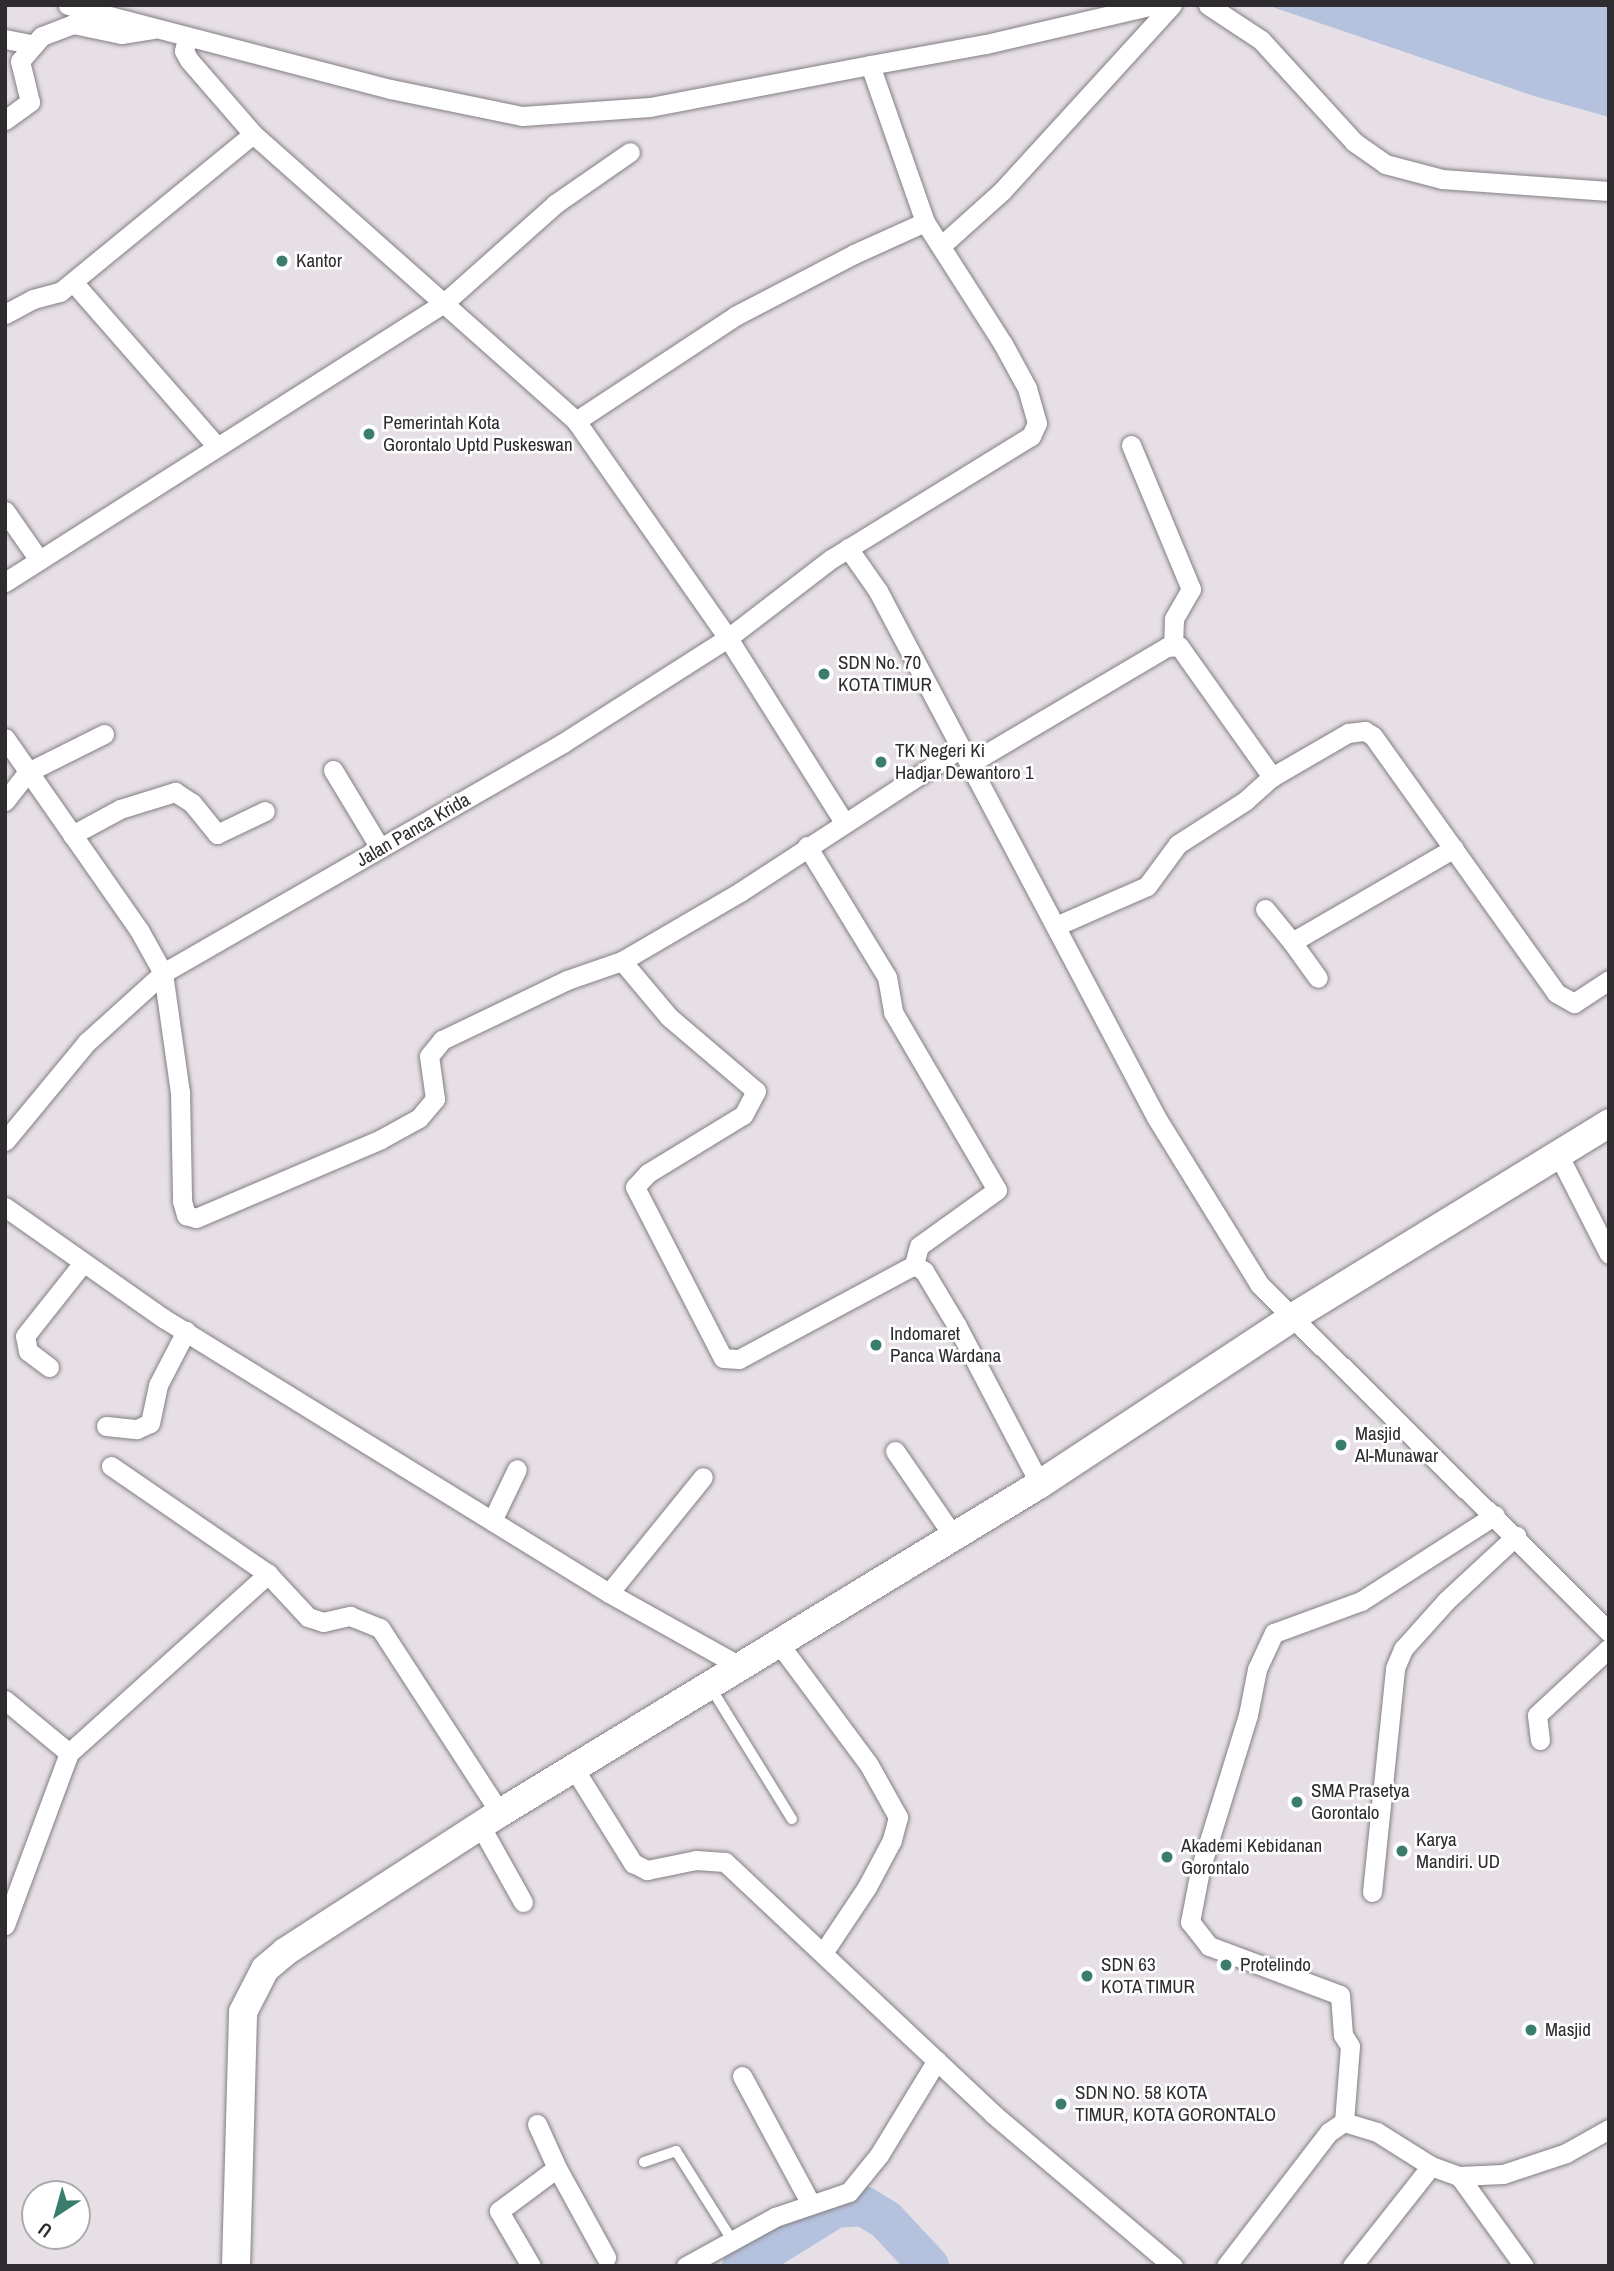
<!DOCTYPE html>
<html>
<head>
<meta charset="utf-8">
<style>
  body { margin:0 }
  #map { position:relative; width:1614px; height:2271px; overflow:hidden; background:#e6e0e6; font-family:"Archivo Narrow",sans-serif }
  div>[style] { position:absolute }
  [style*='--x'] { left:calc(var(--x)*1px); top:calc(var(--y)*1px); width:calc(var(--w)*1px); rotate:calc(var(--a)*1deg) }
  .water>* { inset:0; background:#b5c2dd }
  .river>* { height:40px; margin:-20px; padding:0 20px; transform-origin:20px; border-radius:20px; background:#b5c2dd }
  .roads { filter:drop-shadow(0 0 2px #837e83) drop-shadow(0 0 2px #837e83) }
  .lane>* { height:10px; margin:-5px; padding:0 5px; transform-origin:5px; border-radius:5px; background:#fff }
  .street>* { height:19px; margin:-9.5px; padding:0 9.5px; transform-origin:9.5px; border-radius:9.5px; background:#fff }
  .secondary>* { height:28px; margin:-14px; padding:0 14px; transform-origin:14px; border-radius:14px; background:#fff }
  .dots>* { width:19px; height:19px; translate:-50% -50%; box-sizing:border-box; border:4px solid #fff; border-radius:50% }
  span { translate:-50% -50%; white-space:nowrap; text-align:center; line-height:1.15; -webkit-text-stroke:5px #fff; paint-order:stroke }
  .poi-label { font-size:19px; color:#2e2c2e }
  .left { translate:0 -50%; text-align:left }
  .street-label { font-size:19px; color:#2e2c2e }
  .frame { position:absolute; inset:0; border:7px solid #2e2c2e; pointer-events:none }
  .north { position:absolute; left:21px; top:2180px; width:70px; height:70px; box-sizing:border-box; background:#fff; border:2px solid #ababab; border-radius:50%; rotate:216deg; font-size:19px; font-weight:700; line-height:28px; text-align:center; color:#2e2c2e }
  .north::after { content:''; display:block; margin:auto; width:24px; height:32px; background:#3b7d6d; clip-path:polygon(50% 0,100% 100%,50% 72%,0 100%) }
</style>
</head>
<body>
<div id="map">
  <div class="water">
    <div style="clip-path:polygon(1266px 5px,1609px 5px,1609px 117px,1534px 96px)"></div>
  </div>
  <div class="river">
    <div style="--x:742;--y:2266;--w:110;--a:-31.9"></div>
    <div style="--x:835;--y:2208;--w:28;--a:-4"></div>
    <div style="--x:863;--y:2206;--w:27;--a:31"></div>
    <div style="--x:886;--y:2220;--w:63;--a:46.9"></div>
  </div>
  <div class="roads">
    <div class="lane">
      <div style="--x:711;--y:1688;--w:154;--a:58.3"></div>
      <div style="--x:644;--y:2162;--w:34;--a:-19"></div>
      <div style="--x:676;--y:2151;--w:105;--a:57.8"></div>
    </div>
    <div class="street">
      <div style="--x:1208;--y:5;--w:64;--a:33.4"></div>
      <div style="--x:1261;--y:40;--w:138;--a:47.6"></div>
      <div style="--x:1354;--y:142;--w:38;--a:35"></div>
      <div style="--x:1385;--y:164;--w:59;--a:14.7"></div>
      <div style="--x:1442;--y:179;--w:167;--a:4.1"></div>
      <div style="--x:187;--y:38;--w:13;--a:103"></div>
      <div style="--x:184;--y:51;--w:10;--a:61"></div>
      <div style="--x:189;--y:60;--w:98;--a:49.1"></div>
      <div style="--x:253;--y:134;--w:432;--a:41.6"></div>
      <div style="--x:576;--y:421;--w:265;--a:55"></div>
      <div style="--x:728;--y:638;--w:218;--a:57.8"></div>
      <div style="--x:5;--y:39;--w:26;--a:11"></div>
      <div style="--x:870;--y:65;--w:118;--a:-10.3"></div>
      <div style="--x:986;--y:44;--w:172;--a:-13.1"></div>
      <div style="--x:5;--y:120;--w:31;--a:-36"></div>
      <div style="--x:30;--y:102;--w:42;--a:-103.7"></div>
      <div style="--x:20;--y:61;--w:33;--a:-49"></div>
      <div style="--x:42;--y:36;--w:33;--a:-21"></div>
      <div style="--x:73;--y:24;--w:49;--a:11.8"></div>
      <div style="--x:121;--y:34;--w:32;--a:-9"></div>
      <div style="--x:943;--y:244;--w:79;--a:-41.9"></div>
      <div style="--x:1002;--y:191;--w:252;--a:-47.6"></div>
      <div style="--x:73;--y:282;--w:215;--a:48.8"></div>
      <div style="--x:5;--y:314;--w:32;--a:-28"></div>
      <div style="--x:33;--y:299;--w:28;--a:-15"></div>
      <div style="--x:60;--y:292;--w:249;--a:-39.3"></div>
      <div style="--x:576;--y:421;--w:191;--a:-33.4"></div>
      <div style="--x:735;--y:316;--w:134;--a:-27.5"></div>
      <div style="--x:854;--y:254;--w:78;--a:-24.3"></div>
      <div style="--x:1131;--y:445;--w:156;--a:67.4"></div>
      <div style="--x:1191;--y:589;--w:34;--a:120"></div>
      <div style="--x:1174;--y:619;--w:27;--a:92"></div>
      <div style="--x:5;--y:511;--w:60;--a:55.2"></div>
      <div style="--x:848;--y:548;--w:52;--a:55.1"></div>
      <div style="--x:878;--y:591;--w:595;--a:62.14"></div>
      <div style="--x:1156;--y:1117;--w:196;--a:58.3"></div>
      <div style="--x:1259;--y:1284;--w:494;--a:44.8"></div>
      <div style="--x:5;--y:582;--w:520;--a:-32.44"></div>
      <div style="--x:444;--y:303;--w:149;--a:-41.7"></div>
      <div style="--x:555;--y:204;--w:91;--a:-34.7"></div>
      <div style="--x:5;--y:738;--w:234;--a:55.1"></div>
      <div style="--x:139;--y:930;--w:49;--a:60.8"></div>
      <div style="--x:163;--y:973;--w:120;--a:81.9"></div>
      <div style="--x:180;--y:1092;--w:109;--a:88.9"></div>
      <div style="--x:182;--y:1201;--w:15;--a:74"></div>
      <div style="--x:186;--y:1215;--w:10;--a:17"></div>
      <div style="--x:196;--y:1218;--w:201;--a:-23.1"></div>
      <div style="--x:381;--y:1139;--w:43;--a:-28.9"></div>
      <div style="--x:419;--y:1118;--w:25;--a:-50"></div>
      <div style="--x:435;--y:1099;--w:43;--a:-97.9"></div>
      <div style="--x:429;--y:1056;--w:21;--a:-51"></div>
      <div style="--x:442;--y:1040;--w:139;--a:-25.6"></div>
      <div style="--x:567;--y:980;--w:58;--a:-19.1"></div>
      <div style="--x:622;--y:961;--w:137;--a:-30.3"></div>
      <div style="--x:740;--y:892;--w:264;--a:-33.1"></div>
      <div style="--x:969;--y:764;--w:230;--a:-30.6"></div>
      <div style="--x:1167;--y:647;--w:12;--a:-5"></div>
      <div style="--x:1179;--y:646;--w:161;--a:54.6"></div>
      <div style="--x:1272;--y:777;--w:88;--a:-30.1"></div>
      <div style="--x:1348;--y:733;--w:17;--a:-7"></div>
      <div style="--x:1365;--y:731;--w:9;--a:32"></div>
      <div style="--x:1373;--y:736;--w:315;--a:54.5"></div>
      <div style="--x:1556;--y:993;--w:21;--a:29"></div>
      <div style="--x:1574;--y:1003;--w:42;--a:-33.3"></div>
      <div style="--x:333;--y:770;--w:91;--a:58.9"></div>
      <div style="--x:5;--y:801;--w:37;--a:-52"></div>
      <div style="--x:28;--y:772;--w:85;--a:-26.6"></div>
      <div style="--x:72;--y:835;--w:55;--a:-28.4"></div>
      <div style="--x:120;--y:809;--w:58;--a:-17.2"></div>
      <div style="--x:175;--y:792;--w:20;--a:33"></div>
      <div style="--x:192;--y:803;--w:40;--a:51"></div>
      <div style="--x:217;--y:834;--w:53;--a:-25.6"></div>
      <div style="--x:807;--y:846;--w:153;--a:58.6"></div>
      <div style="--x:887;--y:977;--w:36;--a:80"></div>
      <div style="--x:893;--y:1012;--w:206;--a:59.7"></div>
      <div style="--x:997;--y:1190;--w:96;--a:144.3"></div>
      <div style="--x:919;--y:1246;--w:20;--a:105"></div>
      <div style="--x:1265;--y:909;--w:43;--a:50.7"></div>
      <div style="--x:1292;--y:942;--w:187;--a:-30.1"></div>
      <div style="--x:1056;--y:926;--w:99;--a:-23.7"></div>
      <div style="--x:1147;--y:886;--w:52;--a:-53.6"></div>
      <div style="--x:1178;--y:844;--w:80;--a:-32.7"></div>
      <div style="--x:1245;--y:801;--w:36;--a:-42"></div>
      <div style="--x:1292;--y:942;--w:44;--a:54.2"></div>
      <div style="--x:622;--y:961;--w:73;--a:50"></div>
      <div style="--x:669;--y:1017;--w:114;--a:40.4"></div>
      <div style="--x:756;--y:1091;--w:27;--a:118"></div>
      <div style="--x:743;--y:1115;--w:111;--a:148.6"></div>
      <div style="--x:648;--y:1173;--w:19;--a:133"></div>
      <div style="--x:635;--y:1187;--w:192;--a:62.8"></div>
      <div style="--x:723;--y:1358;--w:16;--a:4"></div>
      <div style="--x:739;--y:1359;--w:199;--a:-28.2"></div>
      <div style="--x:914;--y:1265;--w:12;--a:31"></div>
      <div style="--x:924;--y:1271;--w:64;--a:59"></div>
      <div style="--x:957;--y:1326;--w:178;--a:62.3"></div>
      <div style="--x:5;--y:1141;--w:129;--a:-50.4"></div>
      <div style="--x:87;--y:1042;--w:103;--a:-42.2"></div>
      <div style="--x:163;--y:973;--w:461;--a:-29.9"></div>
      <div style="--x:563;--y:743;--w:196;--a:-32.5"></div>
      <div style="--x:728;--y:638;--w:130;--a:-37.5"></div>
      <div style="--x:831;--y:559;--w:235;--a:-31.6"></div>
      <div style="--x:1031;--y:436;--w:14;--a:-65"></div>
      <div style="--x:1037;--y:423;--w:36;--a:-106"></div>
      <div style="--x:1027;--y:388;--w:50;--a:-118.6"></div>
      <div style="--x:1003;--y:344;--w:145;--a:-122.6"></div>
      <div style="--x:925;--y:222;--w:166;--a:-109.3"></div>
      <div style="--x:870;--y:65;--w:224;--a:169.2"></div>
      <div style="--x:650;--y:107;--w:128;--a:176"></div>
      <div style="--x:522;--y:116;--w:135;--a:-168.4"></div>
      <div style="--x:390;--y:89;--w:333;--a:-165.4"></div>
      <div style="--x:1558;--y:1154;--w:112;--a:63"></div>
      <div style="--x:5;--y:1207;--w:193;--a:35.1"></div>
      <div style="--x:163;--y:1318;--w:524;--a:31.66"></div>
      <div style="--x:609;--y:1593;--w:154;--a:29.2"></div>
      <div style="--x:49;--y:1367;--w:26;--a:-143"></div>
      <div style="--x:28;--y:1351;--w:15;--a:-101"></div>
      <div style="--x:25;--y:1336;--w:92;--a:-51.6"></div>
      <div style="--x:106;--y:1426;--w:31;--a:6"></div>
      <div style="--x:137;--y:1429;--w:14;--a:-25"></div>
      <div style="--x:150;--y:1423;--w:39;--a:-78"></div>
      <div style="--x:158;--y:1385;--w:61;--a:-62.6"></div>
      <div style="--x:895;--y:1451;--w:104;--a:55.5"></div>
      <div style="--x:111;--y:1466;--w:191;--a:34.5"></div>
      <div style="--x:268;--y:1574;--w:59;--a:47.1"></div>
      <div style="--x:308;--y:1617;--w:16;--a:18"></div>
      <div style="--x:323;--y:1622;--w:28;--a:-13"></div>
      <div style="--x:350;--y:1616;--w:32;--a:22"></div>
      <div style="--x:380;--y:1628;--w:221;--a:57"></div>
      <div style="--x:493;--y:1519;--w:55;--a:-64.4"></div>
      <div style="--x:609;--y:1593;--w:149;--a:-51"></div>
      <div style="--x:780;--y:1645;--w:149;--a:53.4"></div>
      <div style="--x:869;--y:1765;--w:60;--a:60.9"></div>
      <div style="--x:898;--y:1817;--w:24;--a:105"></div>
      <div style="--x:892;--y:1840;--w:53;--a:118"></div>
      <div style="--x:867;--y:1887;--w:79;--a:123.7"></div>
      <div style="--x:5;--y:1700;--w:83;--a:39.6"></div>
      <div style="--x:1540;--y:1740;--w:25;--a:-97"></div>
      <div style="--x:1537;--y:1715;--w:98;--a:-42.9"></div>
      <div style="--x:575;--y:1770;--w:110;--a:58.1"></div>
      <div style="--x:633;--y:1863;--w:16;--a:27"></div>
      <div style="--x:647;--y:1870;--w:50;--a:-11.5"></div>
      <div style="--x:696;--y:1860;--w:29;--a:4"></div>
      <div style="--x:725;--y:1862;--w:368;--a:43.2"></div>
      <div style="--x:993;--y:2114;--w:236;--a:40.2"></div>
      <div style="--x:481;--y:1827;--w:86;--a:60.8"></div>
      <div style="--x:1372;--y:1892;--w:225;--a:-84.1"></div>
      <div style="--x:1395;--y:1668;--w:21;--a:-67"></div>
      <div style="--x:1403;--y:1649;--w:64;--a:-48.1"></div>
      <div style="--x:1446;--y:1601;--w:96;--a:-42.9"></div>
      <div style="--x:5;--y:1925;--w:184;--a:-69.6"></div>
      <div style="--x:69;--y:1753;--w:268;--a:-42"></div>
      <div style="--x:742;--y:2076;--w:145;--a:61.7"></div>
      <div style="--x:1344;--y:2122;--w:76;--a:-85.5"></div>
      <div style="--x:1350;--y:2046;--w:13;--a:-122"></div>
      <div style="--x:1343;--y:2035;--w:40;--a:-94.3"></div>
      <div style="--x:1340;--y:1995;--w:140;--a:-159.5"></div>
      <div style="--x:1209;--y:1946;--w:31;--a:-128"></div>
      <div style="--x:1190;--y:1922;--w:53;--a:-79.1"></div>
      <div style="--x:1200;--y:1870;--w:162;--a:-72.8"></div>
      <div style="--x:1248;--y:1715;--w:47;--a:-78.9"></div>
      <div style="--x:1257;--y:1669;--w:40;--a:-65"></div>
      <div style="--x:1274;--y:1633;--w:93;--a:-20.2"></div>
      <div style="--x:1361;--y:1601;--w:159;--a:-32.7"></div>
      <div style="--x:537;--y:2124;--w:48;--a:65.6"></div>
      <div style="--x:1459;--y:2176;--w:44;--a:-2.6"></div>
      <div style="--x:1503;--y:2174;--w:66;--a:-18.4"></div>
      <div style="--x:1566;--y:2153;--w:49;--a:-29.2"></div>
      <div style="--x:531;--y:2266;--w:64;--a:-120.2"></div>
      <div style="--x:499;--y:2211;--w:72;--a:-36.6"></div>
      <div style="--x:557;--y:2168;--w:102;--a:61.2"></div>
      <div style="--x:686;--y:2266;--w:102;--a:-28.8"></div>
      <div style="--x:775;--y:2217;--w:78;--a:-18.7"></div>
      <div style="--x:849;--y:2192;--w:48;--a:-51"></div>
      <div style="--x:879;--y:2155;--w:111;--a:-58.6"></div>
      <div style="--x:1226;--y:2266;--w:169;--a:-52.5"></div>
      <div style="--x:1329;--y:2132;--w:18;--a:-34"></div>
      <div style="--x:1344;--y:2122;--w:34;--a:17"></div>
      <div style="--x:1377;--y:2132;--w:64;--a:32.2"></div>
      <div style="--x:1431;--y:2166;--w:30;--a:20"></div>
      <div style="--x:1459;--y:2176;--w:111;--a:54.2"></div>
      <div style="--x:1352;--y:2266;--w:127;--a:-51.7"></div>
    </div>
    <div class="secondary">
      <div style="--x:236;--y:2266;--w:254;--a:-88.4"></div>
      <div style="--x:243;--y:2012;--w:48;--a:-62.9"></div>
      <div style="--x:265;--y:1969;--w:26;--a:-40"></div>
      <div style="--x:285;--y:1952;--w:256;--a:-32.9"></div>
      <div style="--x:500;--y:1813;--w:632;--a:-31.35"></div>
      <div style="--x:1040;--y:1484;--w:303;--a:-33.4"></div>
      <div style="--x:1293;--y:1317;--w:371;--a:-31.5"></div>
    </div>
  </div>
  <div class="dots">
    <div style="left:282px;top:261px;background:#3b7d6d"></div>
    <div style="left:369px;top:434px;background:#3b7d6d"></div>
    <div style="left:824px;top:674px;background:#3b7d6d"></div>
    <div style="left:881px;top:762px;background:#3b7d6d"></div>
    <div style="left:876px;top:1345px;background:#3b7d6d"></div>
    <div style="left:1341px;top:1445px;background:#3b7d6d"></div>
    <div style="left:1297px;top:1802px;background:#3b7d6d"></div>
    <div style="left:1402px;top:1851px;background:#3b7d6d"></div>
    <div style="left:1167px;top:1857px;background:#3b7d6d"></div>
    <div style="left:1226px;top:1965px;background:#3b7d6d"></div>
    <div style="left:1087px;top:1976px;background:#3b7d6d"></div>
    <div style="left:1531px;top:2030px;background:#3b7d6d"></div>
    <div style="left:1061px;top:2104px;background:#3b7d6d"></div>
  </div>
  <div class="poi-label">
    <span class="left" style="left:296px;top:261px">Kantor</span>
    <span class="left" style="left:383px;top:434px">Pemerintah Kota<br>Gorontalo Uptd Puskeswan</span>
    <span class="left" style="left:838px;top:674px">SDN No. 70<br>KOTA TIMUR</span>
    <span class="left" style="left:895px;top:762px">TK Negeri Ki<br>Hadjar Dewantoro 1</span>
    <span class="left" style="left:890px;top:1345px">Indomaret<br>Panca Wardana</span>
    <span class="left" style="left:1355px;top:1445px">Masjid<br>Al-Munawar</span>
    <span class="left" style="left:1311px;top:1802px">SMA Prasetya<br>Gorontalo</span>
    <span class="left" style="left:1416px;top:1851px">Karya<br>Mandiri. UD</span>
    <span class="left" style="left:1181px;top:1857px">Akademi Kebidanan<br>Gorontalo</span>
    <span class="left" style="left:1101px;top:1976px">SDN 63<br>KOTA TIMUR</span>
    <span class="left" style="left:1240px;top:1965px">Protelindo</span>
    <span class="left" style="left:1545px;top:2030px">Masjid</span>
    <span class="left" style="left:1075px;top:2104px">SDN NO. 58 KOTA<br>TIMUR, KOTA GORONTALO</span>
  </div>
  <div class="street-label">
    <span style="left:413px;top:830px;rotate:-30deg">Jalan Panca Krida</span>
  </div>
  <div class="frame"></div>
  <div class="north">U</div>
</div>
</body>
</html>
